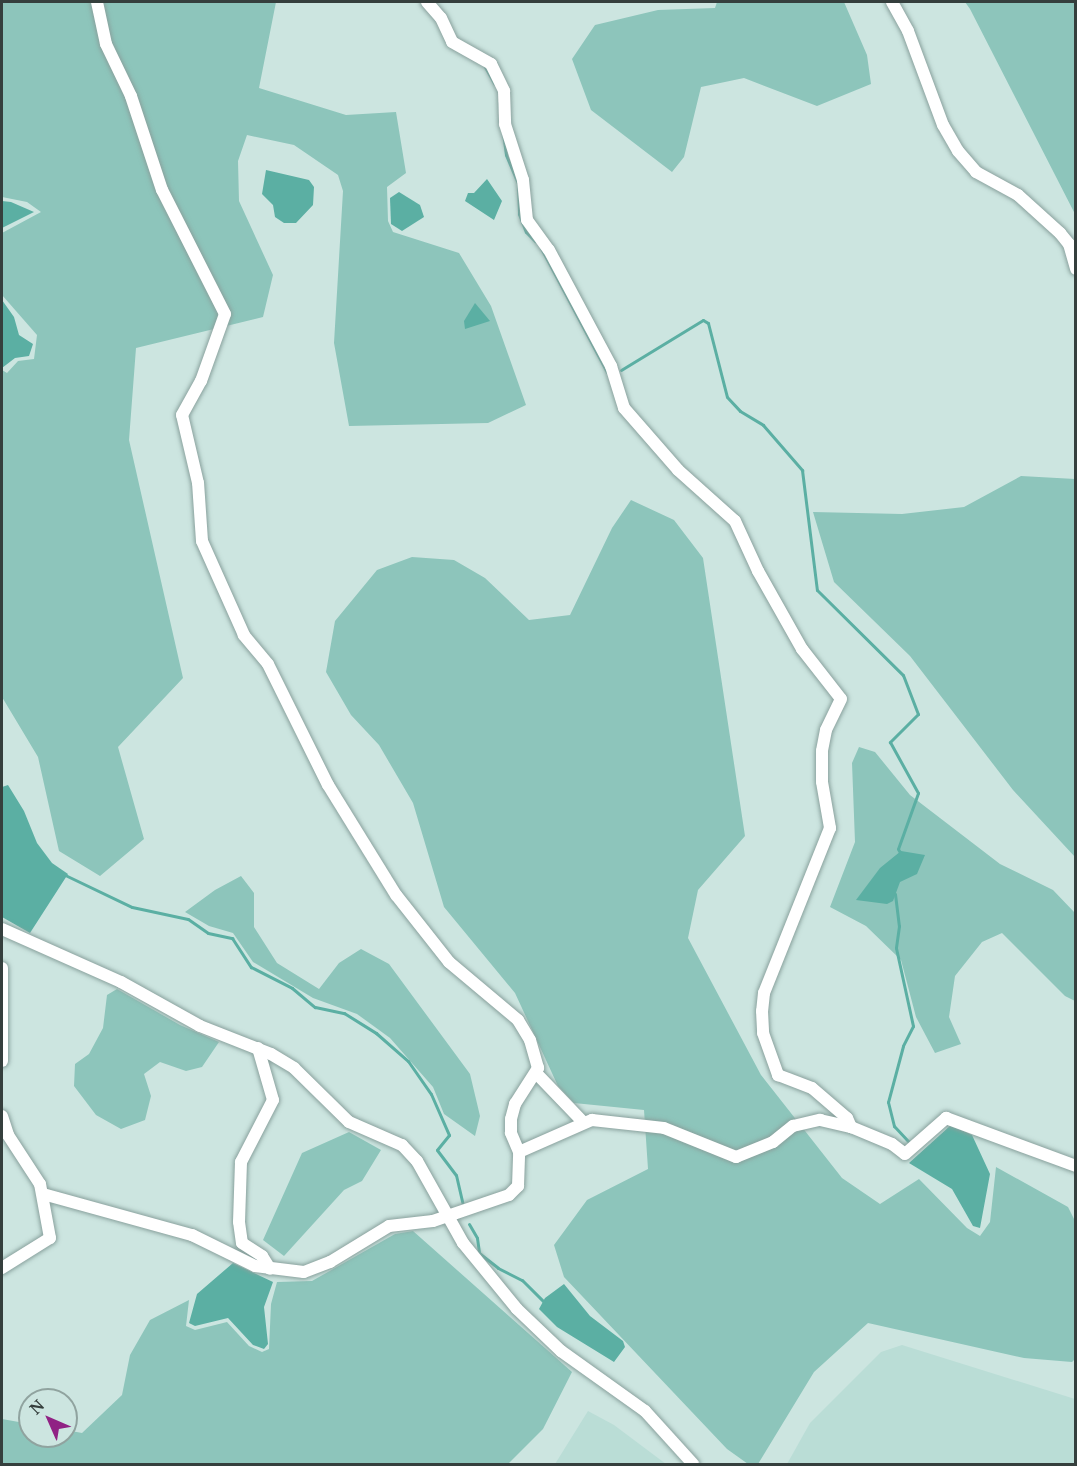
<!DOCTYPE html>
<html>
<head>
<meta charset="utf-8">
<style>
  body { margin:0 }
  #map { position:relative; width:1077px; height:1466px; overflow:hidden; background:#cce5e0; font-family:"Noto Serif",serif }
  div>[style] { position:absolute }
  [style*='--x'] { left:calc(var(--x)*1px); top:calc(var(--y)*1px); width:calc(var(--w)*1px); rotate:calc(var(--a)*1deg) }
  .built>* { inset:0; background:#baddd6 }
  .green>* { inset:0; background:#8dc5bb }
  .water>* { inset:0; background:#5bafa3 }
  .stream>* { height:3px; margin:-1.5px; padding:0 1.5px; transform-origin:1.5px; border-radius:1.5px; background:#5bafa3 }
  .roads { filter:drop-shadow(0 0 2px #89a19d) drop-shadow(0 0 2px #89a19d) }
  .minor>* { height:12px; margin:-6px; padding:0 6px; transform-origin:6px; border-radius:6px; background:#fff }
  span { translate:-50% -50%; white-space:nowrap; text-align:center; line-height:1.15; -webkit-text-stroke:5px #cce5e0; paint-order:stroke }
  .frame { position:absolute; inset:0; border:3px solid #353f3d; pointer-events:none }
  .north { position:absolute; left:18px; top:1388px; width:60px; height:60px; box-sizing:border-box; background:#cce5e0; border:2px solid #90a39f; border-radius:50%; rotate:315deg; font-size:16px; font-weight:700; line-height:24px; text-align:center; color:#353f3d }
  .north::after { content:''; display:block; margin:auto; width:21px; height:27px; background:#902284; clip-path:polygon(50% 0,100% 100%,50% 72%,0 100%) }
</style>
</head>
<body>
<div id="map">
  <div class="built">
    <div style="clip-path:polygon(902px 1345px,1075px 1399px,1075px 1464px,787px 1464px,810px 1423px,881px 1352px)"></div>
    <div style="clip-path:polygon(588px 1411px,614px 1425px,666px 1464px,555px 1464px)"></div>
  </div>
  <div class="green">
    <div style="clip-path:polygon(2px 2px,276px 2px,259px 88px,346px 115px,396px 112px,406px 173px,387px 187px,388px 221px,393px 232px,459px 253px,491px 306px,526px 405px,488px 423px,349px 426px,334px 343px,343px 191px,338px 175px,294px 145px,247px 135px,238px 161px,239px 201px,273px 275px,263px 317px,136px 348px,129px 440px,183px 678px,118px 747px,144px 839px,100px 876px,59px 851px,38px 757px,2px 697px,2px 370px,7px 373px,18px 361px,34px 359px,37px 335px,2px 295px,2px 233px,41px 212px,27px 202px,2px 197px)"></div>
    <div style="clip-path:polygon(717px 2px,844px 2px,867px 55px,871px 84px,817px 106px,744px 78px,701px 87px,684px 157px,672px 172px,591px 110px,572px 59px,595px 25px,658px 10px,715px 8px)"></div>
    <div style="clip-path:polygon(965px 2px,1075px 2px,1075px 214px,970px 9px)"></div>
    <div style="clip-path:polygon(1021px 476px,1075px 479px,1075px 857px,1013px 790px,910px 656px,834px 582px,813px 512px,902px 514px,964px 507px)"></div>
    <div style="clip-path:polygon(631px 500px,674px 520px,703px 558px,745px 836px,698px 890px,688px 938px,761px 1075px,842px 1178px,880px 1204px,919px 1179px,967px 1228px,980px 1236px,990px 1222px,996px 1167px,1068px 1207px,1076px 1223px,1075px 1359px,1072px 1362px,1024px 1358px,868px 1323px,814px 1372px,758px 1464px,748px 1464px,727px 1449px,564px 1277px,554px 1245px,587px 1200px,648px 1169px,644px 1110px,574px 1103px,558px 1086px,515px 993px,444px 907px,413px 803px,379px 745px,351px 715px,326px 672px,335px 621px,377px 570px,412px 557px,454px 560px,485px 578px,529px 620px,570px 615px,612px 528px)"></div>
    <div style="clip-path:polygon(859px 747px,875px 752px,910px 795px,1000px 864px,1053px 890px,1075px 913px,1075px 1001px,1065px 996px,1002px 933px,982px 942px,955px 976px,949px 1017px,961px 1044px,935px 1053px,916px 1017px,901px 960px,866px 926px,830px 907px,855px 842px,852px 763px)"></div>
    <div style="clip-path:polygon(241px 876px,254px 893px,254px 927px,277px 963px,319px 989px,339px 963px,361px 949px,389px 964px,470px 1074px,480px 1116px,475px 1136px,444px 1114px,433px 1087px,390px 1038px,357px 1014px,313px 998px,253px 962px,233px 933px,209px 926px,185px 912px,215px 890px)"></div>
    <div style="clip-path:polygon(117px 989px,180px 1025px,219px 1042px,202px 1067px,186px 1071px,160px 1062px,144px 1074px,151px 1096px,145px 1120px,121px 1129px,96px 1115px,74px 1086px,75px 1064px,89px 1054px,103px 1028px,107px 995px)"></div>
    <div style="clip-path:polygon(349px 1132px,381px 1150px,362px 1181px,344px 1190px,284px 1256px,263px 1240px,302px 1153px)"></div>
    <div style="clip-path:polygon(413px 1231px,572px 1372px,543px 1429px,508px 1464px,2px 1464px,2px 1419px,30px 1424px,30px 1436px,66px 1436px,66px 1430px,82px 1433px,122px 1395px,130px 1355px,150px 1320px,189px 1300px,186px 1326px,195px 1330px,227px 1322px,249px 1346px,262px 1352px,269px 1349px,271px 1304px,277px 1282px,312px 1281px,395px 1234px)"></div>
  </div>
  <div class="water">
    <div style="clip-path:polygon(266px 170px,309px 180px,314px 187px,313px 205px,296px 223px,284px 223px,275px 217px,273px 205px,262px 194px)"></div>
    <div style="clip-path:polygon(487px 179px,502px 201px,494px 220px,465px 201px,468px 193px,474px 193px)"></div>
    <div style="clip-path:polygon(399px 192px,420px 205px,424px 217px,402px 231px,391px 224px,390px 198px)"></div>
    <div style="clip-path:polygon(2px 201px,11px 202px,34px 212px,2px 228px)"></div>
    <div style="clip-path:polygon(2px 300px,14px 317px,19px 335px,33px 344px,29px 356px,15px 358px,2px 368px)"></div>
    <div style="clip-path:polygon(475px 303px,490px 321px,465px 329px,464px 321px)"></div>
    <div style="clip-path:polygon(8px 785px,24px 811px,37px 843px,52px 863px,68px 874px,30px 933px,2px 917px,2px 787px)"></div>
    <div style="clip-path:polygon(901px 851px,925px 855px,917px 874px,900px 882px,893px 901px,887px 904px,856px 900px,880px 868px)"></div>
    <div style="clip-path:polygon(951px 1125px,972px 1135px,990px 1174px,980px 1228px,973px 1226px,952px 1189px,909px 1163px)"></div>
    <div style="clip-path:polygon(233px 1263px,273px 1282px,264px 1307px,268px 1344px,264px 1349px,253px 1345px,228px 1318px,195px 1326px,189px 1323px,197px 1294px)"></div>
    <div style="clip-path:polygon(564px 1284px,590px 1316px,623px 1341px,625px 1347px,614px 1362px,557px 1327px,539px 1309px,545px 1298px)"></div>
  </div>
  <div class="stream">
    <div style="--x:484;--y:65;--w:21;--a:61"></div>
    <div style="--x:499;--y:103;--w:52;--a:82.3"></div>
    <div style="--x:506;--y:155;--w:30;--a:67"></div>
    <div style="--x:518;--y:183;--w:31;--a:88"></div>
    <div style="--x:519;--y:214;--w:19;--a:69"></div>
    <div style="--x:526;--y:232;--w:13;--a:45"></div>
    <div style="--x:541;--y:248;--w:140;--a:62"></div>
    <div style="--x:621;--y:370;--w:96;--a:-31.4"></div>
    <div style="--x:703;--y:320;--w:6;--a:31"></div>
    <div style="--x:708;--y:323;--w:76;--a:75.6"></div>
    <div style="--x:727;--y:397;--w:19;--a:47"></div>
    <div style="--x:740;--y:411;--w:27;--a:31"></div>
    <div style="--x:763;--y:425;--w:60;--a:49.1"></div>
    <div style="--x:802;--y:470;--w:121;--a:82.9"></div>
    <div style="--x:817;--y:590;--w:121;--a:44.7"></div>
    <div style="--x:903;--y:675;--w:42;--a:69"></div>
    <div style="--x:918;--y:714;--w:40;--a:135"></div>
    <div style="--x:890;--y:742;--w:58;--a:61.2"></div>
    <div style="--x:918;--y:793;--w:59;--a:109.7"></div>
    <div style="--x:898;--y:849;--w:6;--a:59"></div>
    <div style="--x:63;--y:874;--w:76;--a:25.6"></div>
    <div style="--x:132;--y:907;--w:57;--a:12.1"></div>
    <div style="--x:188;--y:919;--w:24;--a:35"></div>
    <div style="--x:208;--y:933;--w:25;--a:12"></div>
    <div style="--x:232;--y:938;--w:35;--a:57"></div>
    <div style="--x:251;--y:967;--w:46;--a:27.1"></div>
    <div style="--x:292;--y:988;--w:30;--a:40"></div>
    <div style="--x:315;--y:1007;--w:30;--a:12"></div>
    <div style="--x:344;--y:1013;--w:38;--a:32"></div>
    <div style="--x:376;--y:1033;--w:43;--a:41.2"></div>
    <div style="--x:408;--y:1061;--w:40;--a:55.1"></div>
    <div style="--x:431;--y:1094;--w:45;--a:66.3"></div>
    <div style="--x:449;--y:1135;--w:19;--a:129"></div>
    <div style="--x:437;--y:1150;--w:31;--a:53"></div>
    <div style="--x:456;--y:1175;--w:28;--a:77"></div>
    <div style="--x:895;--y:894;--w:32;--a:83"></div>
    <div style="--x:899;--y:926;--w:22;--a:98"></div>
    <div style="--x:896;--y:948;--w:80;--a:77.7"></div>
    <div style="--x:913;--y:1026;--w:22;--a:117"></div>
    <div style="--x:903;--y:1046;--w:58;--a:105"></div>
    <div style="--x:888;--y:1102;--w:25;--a:76"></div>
    <div style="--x:894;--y:1126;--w:26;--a:47"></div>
    <div style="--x:469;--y:1224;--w:16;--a:60"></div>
    <div style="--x:477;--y:1238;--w:15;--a:82"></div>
    <div style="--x:479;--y:1253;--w:24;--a:38"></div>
    <div style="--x:498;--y:1268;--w:27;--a:27"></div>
    <div style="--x:522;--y:1280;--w:31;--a:45"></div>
  </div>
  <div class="roads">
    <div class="minor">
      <div style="--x:427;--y:2;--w:21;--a:49"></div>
      <div style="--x:441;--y:18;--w:26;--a:65"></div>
      <div style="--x:452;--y:42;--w:45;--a:29.4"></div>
      <div style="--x:491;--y:64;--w:30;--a:64"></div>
      <div style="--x:504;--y:91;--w:33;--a:88"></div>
      <div style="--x:505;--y:124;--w:59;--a:72.2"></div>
      <div style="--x:523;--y:180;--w:40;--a:84.3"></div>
      <div style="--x:527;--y:220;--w:37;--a:54"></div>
      <div style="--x:549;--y:250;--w:132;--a:61.9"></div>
      <div style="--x:611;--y:366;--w:44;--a:72.8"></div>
      <div style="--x:624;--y:408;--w:82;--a:48.9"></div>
      <div style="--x:678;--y:470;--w:76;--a:41.8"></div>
      <div style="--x:735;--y:521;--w:55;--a:65.3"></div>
      <div style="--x:758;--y:571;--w:90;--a:60.6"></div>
      <div style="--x:802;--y:649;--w:63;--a:52"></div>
      <div style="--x:841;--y:699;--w:34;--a:116"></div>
      <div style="--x:826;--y:730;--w:21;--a:101"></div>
      <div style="--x:822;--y:751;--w:31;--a:90"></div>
      <div style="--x:822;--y:782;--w:47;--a:80.1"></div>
      <div style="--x:830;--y:828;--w:178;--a:111.8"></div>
      <div style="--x:764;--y:993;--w:18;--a:96"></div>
      <div style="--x:762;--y:1011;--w:22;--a:87"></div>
      <div style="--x:763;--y:1033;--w:45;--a:70.3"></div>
      <div style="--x:778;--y:1075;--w:36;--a:21"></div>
      <div style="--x:812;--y:1088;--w:46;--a:40.6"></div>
      <div style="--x:847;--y:1118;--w:10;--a:66"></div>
      <div style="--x:892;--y:2;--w:33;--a:61"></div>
      <div style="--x:908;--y:31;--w:100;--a:69.6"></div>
      <div style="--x:943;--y:125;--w:30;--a:60"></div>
      <div style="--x:958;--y:151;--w:28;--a:49"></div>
      <div style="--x:976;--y:172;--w:48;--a:28.7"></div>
      <div style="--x:1018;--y:195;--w:57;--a:42.1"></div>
      <div style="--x:1060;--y:233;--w:14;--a:51"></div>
      <div style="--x:1069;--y:244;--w:26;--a:74"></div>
      <div style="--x:2;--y:929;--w:130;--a:24"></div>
      <div style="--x:121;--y:982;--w:90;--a:29.1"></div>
      <div style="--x:200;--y:1026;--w:76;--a:21.5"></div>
      <div style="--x:271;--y:1054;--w:27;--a:31"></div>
      <div style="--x:294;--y:1068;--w:77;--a:44.5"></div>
      <div style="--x:349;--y:1122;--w:58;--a:23.5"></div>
      <div style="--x:402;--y:1145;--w:22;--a:47"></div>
      <div style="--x:417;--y:1161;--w:94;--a:60.7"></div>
      <div style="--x:463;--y:1243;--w:85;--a:50.7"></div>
      <div style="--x:517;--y:1309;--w:61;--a:43.7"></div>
      <div style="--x:561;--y:1351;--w:103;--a:35.5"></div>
      <div style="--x:645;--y:1411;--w:72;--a:47.8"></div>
      <div style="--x:2;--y:968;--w:93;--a:90"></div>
      <div style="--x:258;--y:1048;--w:54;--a:73.9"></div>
      <div style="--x:273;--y:1100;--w:70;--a:117.3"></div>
      <div style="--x:241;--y:1162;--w:60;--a:91.9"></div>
      <div style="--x:239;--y:1222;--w:21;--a:82"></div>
      <div style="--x:242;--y:1243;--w:24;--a:33"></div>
      <div style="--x:262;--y:1256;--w:15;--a:58"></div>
      <div style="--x:537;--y:1074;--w:66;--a:46.2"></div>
      <div style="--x:2;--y:1116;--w:20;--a:72"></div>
      <div style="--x:8;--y:1135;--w:59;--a:56.9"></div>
      <div style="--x:40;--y:1184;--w:55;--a:79.5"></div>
      <div style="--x:50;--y:1238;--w:57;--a:148"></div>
      <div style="--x:519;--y:1152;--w:80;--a:-23.7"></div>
      <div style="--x:592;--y:1120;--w:72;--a:6.3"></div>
      <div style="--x:664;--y:1128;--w:78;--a:21.9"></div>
      <div style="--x:736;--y:1157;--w:40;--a:-22"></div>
      <div style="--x:773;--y:1142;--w:26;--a:-39"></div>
      <div style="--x:793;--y:1126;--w:28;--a:-13"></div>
      <div style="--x:820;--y:1120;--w:32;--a:13"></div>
      <div style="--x:851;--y:1127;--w:44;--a:22.5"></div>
      <div style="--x:892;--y:1144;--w:16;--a:38"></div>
      <div style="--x:905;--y:1154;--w:55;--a:-41.3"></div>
      <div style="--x:946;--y:1118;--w:139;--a:20.3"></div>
      <div style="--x:43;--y:1194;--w:155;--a:15.4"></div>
      <div style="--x:192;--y:1235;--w:70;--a:26.2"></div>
      <div style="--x:255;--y:1266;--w:49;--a:7"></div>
      <div style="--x:304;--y:1272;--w:28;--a:-21"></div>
      <div style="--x:330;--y:1262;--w:69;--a:-31.4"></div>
      <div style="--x:389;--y:1226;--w:44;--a:-6.5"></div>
      <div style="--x:433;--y:1221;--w:80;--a:-18.9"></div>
      <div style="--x:509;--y:1195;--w:13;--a:-45"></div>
      <div style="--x:518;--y:1186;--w:34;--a:-88"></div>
      <div style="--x:519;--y:1152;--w:21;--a:-113"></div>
      <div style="--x:511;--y:1133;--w:14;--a:-90"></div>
      <div style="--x:511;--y:1119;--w:16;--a:-75"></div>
      <div style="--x:515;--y:1104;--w:43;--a:-57.4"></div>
      <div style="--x:538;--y:1068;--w:29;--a:-106"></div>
      <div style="--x:530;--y:1040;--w:23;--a:-121"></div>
      <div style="--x:518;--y:1020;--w:90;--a:-140"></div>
      <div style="--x:449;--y:962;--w:85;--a:-128.3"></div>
      <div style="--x:396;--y:895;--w:129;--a:-121.7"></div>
      <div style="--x:328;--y:785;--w:135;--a:-116.4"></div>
      <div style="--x:268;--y:664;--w:38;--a:-130"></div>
      <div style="--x:244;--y:635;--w:103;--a:-114.1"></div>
      <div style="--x:202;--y:541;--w:58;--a:-93.9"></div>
      <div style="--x:198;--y:483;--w:70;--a:-103.2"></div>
      <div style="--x:182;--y:415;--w:39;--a:-61"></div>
      <div style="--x:201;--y:381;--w:71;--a:-70.3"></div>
      <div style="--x:225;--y:314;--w:139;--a:-116.9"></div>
      <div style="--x:162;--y:190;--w:99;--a:-108.3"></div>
      <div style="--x:131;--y:96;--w:58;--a:-115.7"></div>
      <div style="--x:106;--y:44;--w:43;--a:-102.1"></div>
    </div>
  </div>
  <div class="frame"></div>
  <div class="north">N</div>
</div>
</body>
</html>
